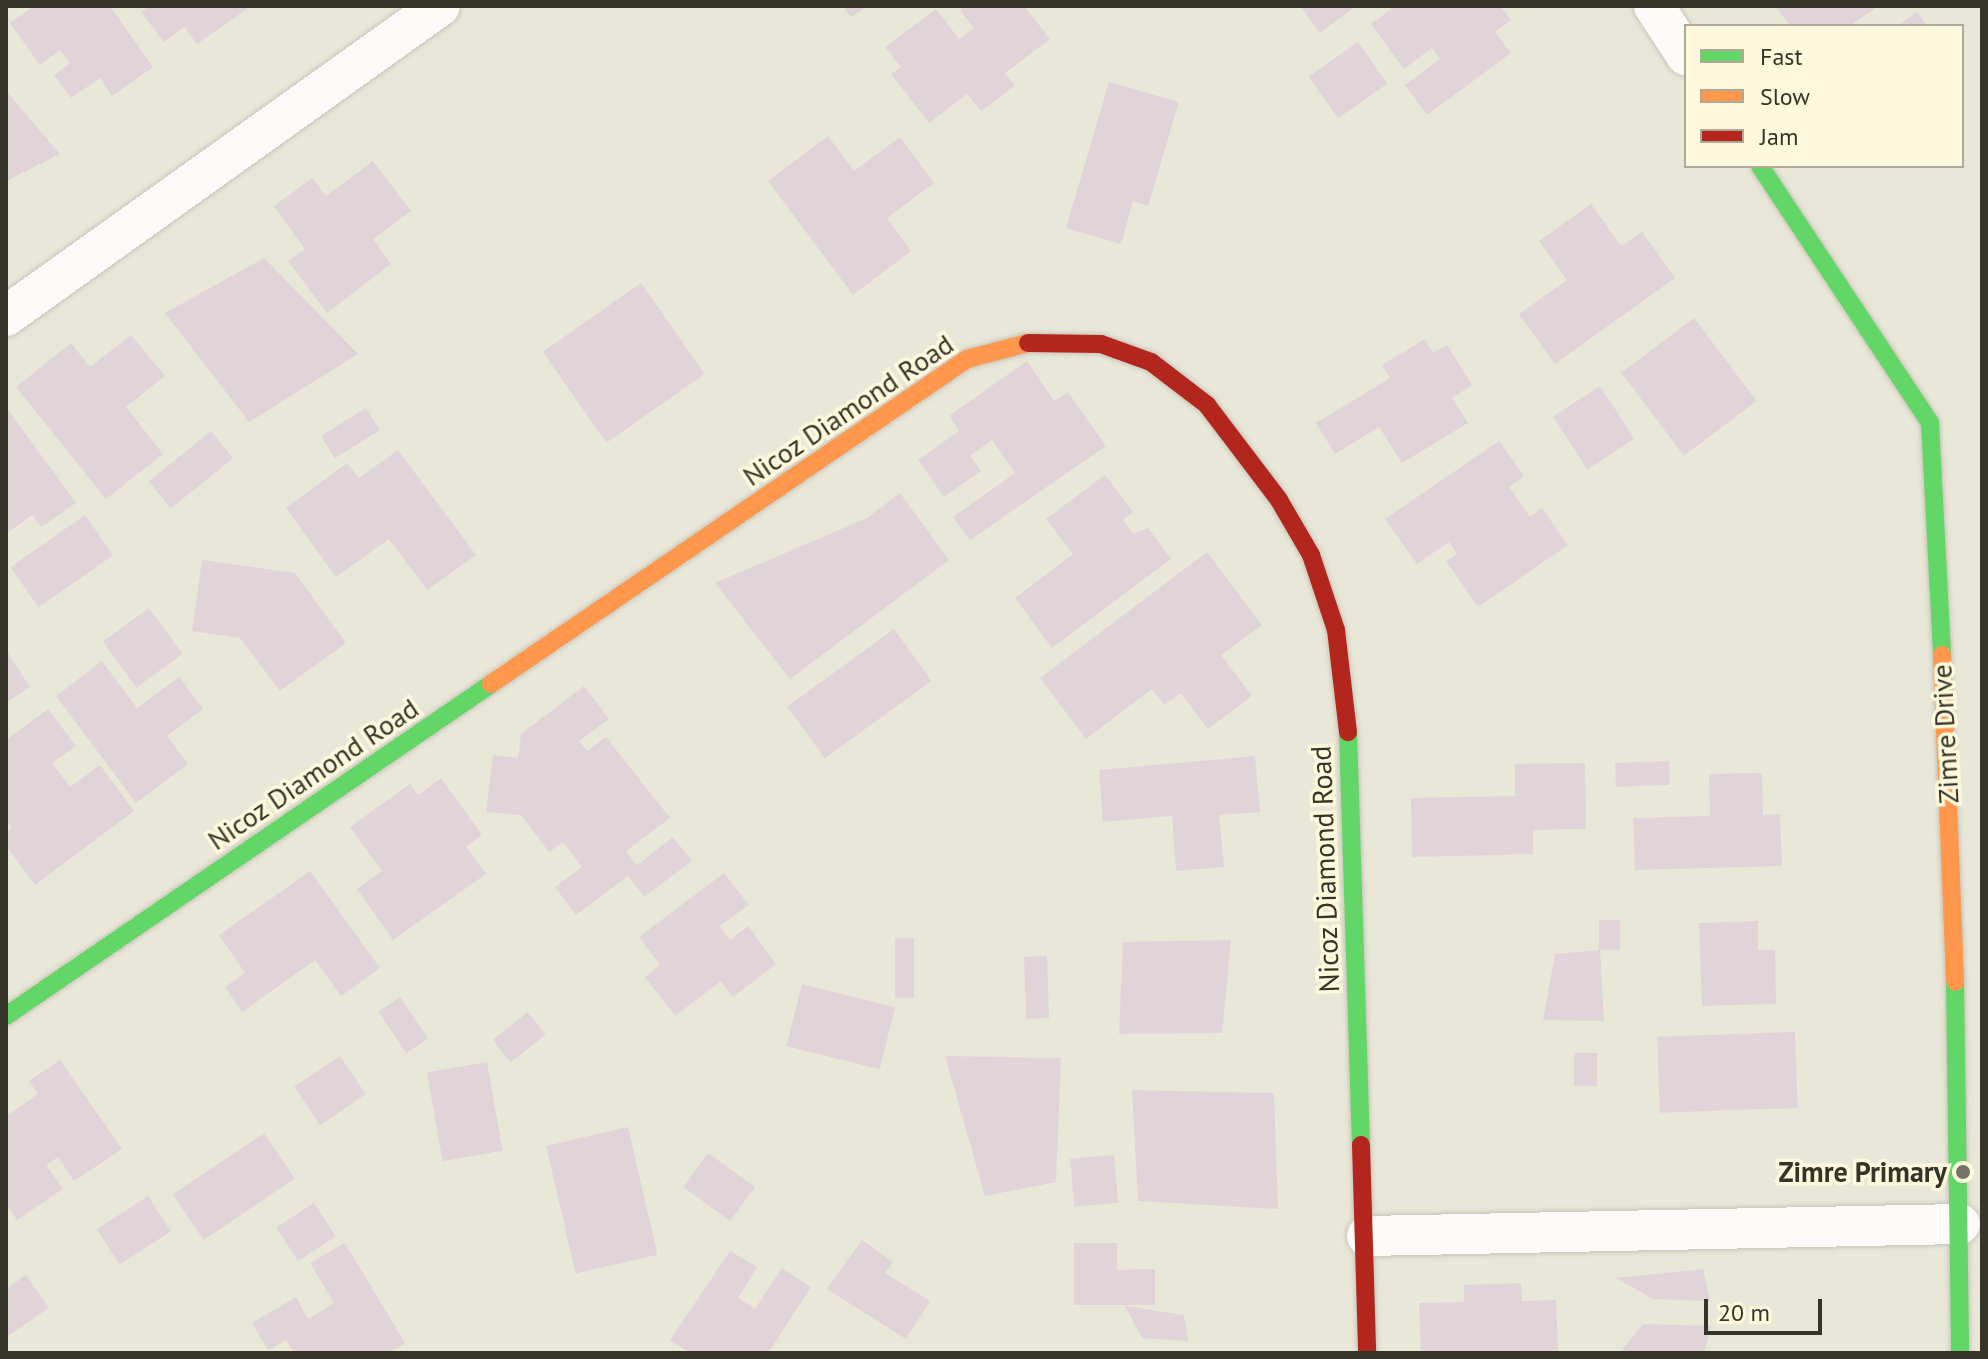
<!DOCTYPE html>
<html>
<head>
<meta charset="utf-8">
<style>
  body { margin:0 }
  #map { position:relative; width:1988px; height:1359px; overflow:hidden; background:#e9e7d8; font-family:"PT Sans",sans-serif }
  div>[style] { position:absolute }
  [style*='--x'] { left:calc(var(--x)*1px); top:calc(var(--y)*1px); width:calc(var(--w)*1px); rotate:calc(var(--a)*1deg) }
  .building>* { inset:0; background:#e0d4d9; transform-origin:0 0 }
  .roads { filter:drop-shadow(0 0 2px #c7c5b8) drop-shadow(0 0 2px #c7c5b8) }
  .street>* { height:40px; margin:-20px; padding:0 20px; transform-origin:20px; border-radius:20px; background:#fcfbf9 }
  .fast>* { height:18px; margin:-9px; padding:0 9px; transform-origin:9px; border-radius:9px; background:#63d668 }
  .slow>* { height:18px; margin:-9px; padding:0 9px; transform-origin:9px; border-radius:9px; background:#ff974d }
  .jam>* { height:18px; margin:-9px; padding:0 9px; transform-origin:9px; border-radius:9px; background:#b3261e }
  .dots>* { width:22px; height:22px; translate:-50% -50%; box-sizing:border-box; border:4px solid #fef9dd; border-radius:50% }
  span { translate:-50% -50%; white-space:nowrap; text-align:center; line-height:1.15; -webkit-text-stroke:7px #fef9dd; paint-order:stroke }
  .street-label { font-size:28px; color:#363429 }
  .poi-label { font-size:28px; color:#363429; font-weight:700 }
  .right { translate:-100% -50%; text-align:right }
  .frame { position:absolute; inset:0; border:8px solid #363429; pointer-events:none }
  .legend { position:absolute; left:1684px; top:24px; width:280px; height:144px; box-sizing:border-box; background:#fef9dd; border:2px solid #aeaa95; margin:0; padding:10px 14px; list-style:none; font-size:24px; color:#363429 }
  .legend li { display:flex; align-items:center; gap:16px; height:40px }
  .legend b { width:40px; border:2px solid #aeaa95 }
  .scale { position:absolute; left:1704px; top:1299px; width:118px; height:36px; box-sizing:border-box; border:4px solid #363429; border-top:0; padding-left:10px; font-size:24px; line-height:28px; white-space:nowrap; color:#363429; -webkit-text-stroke:6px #fef9dd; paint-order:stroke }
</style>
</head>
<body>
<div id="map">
  <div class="building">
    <div style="clip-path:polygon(34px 6px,110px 6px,153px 67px,112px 96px,100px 78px,71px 98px,54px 75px,70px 63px,60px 50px,40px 65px,10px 23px)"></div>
    <div style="clip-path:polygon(150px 6px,244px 6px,247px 9px,197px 44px,184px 27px,164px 42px,141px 12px)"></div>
    <div style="clip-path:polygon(843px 6px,868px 6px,851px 17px)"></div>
    <div style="clip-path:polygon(965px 6px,1024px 6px,1050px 39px,1005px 73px,1015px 86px,981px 111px,967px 94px,929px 123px,891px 74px,901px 67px,885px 47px,936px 9px,959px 39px,974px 28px,960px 10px)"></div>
    <div style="clip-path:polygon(1300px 6px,1356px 6px,1320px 33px)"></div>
    <div style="clip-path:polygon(1395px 6px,1500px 6px,1511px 20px,1495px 32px,1511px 53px,1427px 115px,1405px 85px,1440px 59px,1432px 48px,1404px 69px,1371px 24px)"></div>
    <div style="clip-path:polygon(1775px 6px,1878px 6px,1850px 26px,1790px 26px)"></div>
    <div style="clip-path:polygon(1917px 12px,1927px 26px,1897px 26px)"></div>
    <div style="left:1358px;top:42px;width:51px;height:60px;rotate:55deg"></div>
    <div style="clip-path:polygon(1109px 82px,1179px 102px,1148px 206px,1133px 201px,1121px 244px,1066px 228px)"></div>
    <div style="clip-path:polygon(6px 91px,60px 154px,6px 181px)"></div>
    <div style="clip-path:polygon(828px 136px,854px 171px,900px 137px,934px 183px,887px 218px,911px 251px,853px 295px,768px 181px)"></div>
    <div style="clip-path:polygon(373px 161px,411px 211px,373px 239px,391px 264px,327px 313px,288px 261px,305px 249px,274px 206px,312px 178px,326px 196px)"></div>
    <div style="clip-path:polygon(1591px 204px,1621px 246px,1642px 232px,1675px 278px,1555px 364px,1519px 314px,1567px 280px,1539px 241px)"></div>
    <div style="clip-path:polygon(264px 258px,358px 354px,249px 422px,165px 313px)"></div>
    <div style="left:641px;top:283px;width:111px;height:120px;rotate:55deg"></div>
    <div style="left:1694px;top:318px;width:104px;height:91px;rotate:53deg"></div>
    <div style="clip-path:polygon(131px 335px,165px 376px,126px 407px,163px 454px,106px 499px,16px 387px,71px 343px,90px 367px)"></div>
    <div style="clip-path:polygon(1425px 339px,1433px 353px,1447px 345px,1472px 385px,1452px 398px,1468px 423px,1402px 463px,1379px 427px,1335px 454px,1316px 423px,1390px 378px,1382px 365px)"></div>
    <div style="clip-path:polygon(1027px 361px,1054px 401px,1068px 392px,1106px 446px,970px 540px,953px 517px,1015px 473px,992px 440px,970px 456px,981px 471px,944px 497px,918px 460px,959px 431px,949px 416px)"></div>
    <div style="left:1600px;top:386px;width:63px;height:56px;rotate:57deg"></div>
    <div style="clip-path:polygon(6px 407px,76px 503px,41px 527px,32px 515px,6px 534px)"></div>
    <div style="left:366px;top:408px;width:26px;height:53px;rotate:58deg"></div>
    <div style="left:211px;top:431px;width:35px;height:80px;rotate:51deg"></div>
    <div style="clip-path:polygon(1499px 441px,1524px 476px,1509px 487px,1530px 517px,1542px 508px,1568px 545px,1478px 607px,1446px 561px,1457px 554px,1449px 542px,1417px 564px,1385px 519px)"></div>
    <div style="clip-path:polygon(398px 450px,476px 555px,427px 590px,389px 539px,336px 577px,286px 508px,347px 463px,359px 478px)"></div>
    <div style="clip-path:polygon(1105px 475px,1133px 512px,1123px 520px,1133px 534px,1148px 528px,1171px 559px,1052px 648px,1015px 598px,1073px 554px,1046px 519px)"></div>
    <div style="clip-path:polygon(900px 493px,949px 560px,790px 679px,715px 583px,867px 518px)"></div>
    <div style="left:85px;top:515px;width:49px;height:91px;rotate:55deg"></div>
    <div style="clip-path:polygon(1207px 552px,1262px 625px,1221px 655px,1252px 696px,1208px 729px,1181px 693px,1164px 705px,1152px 689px,1086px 739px,1040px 678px)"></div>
    <div style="clip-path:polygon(202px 560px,295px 573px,346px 643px,280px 691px,240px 638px,192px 631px)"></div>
    <div style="left:149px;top:608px;width:57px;height:57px;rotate:54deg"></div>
    <div style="left:894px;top:629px;width:64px;height:132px;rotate:54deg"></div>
    <div style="clip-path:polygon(6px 650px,30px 687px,6px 703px)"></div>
    <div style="clip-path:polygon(102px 661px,137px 708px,179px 677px,203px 709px,167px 736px,188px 764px,136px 803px,56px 696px)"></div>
    <div style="clip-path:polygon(584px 686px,609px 719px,579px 741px,587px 751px,606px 737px,670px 818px,626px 851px,637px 865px,673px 837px,692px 861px,644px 897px,628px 876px,576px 915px,555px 887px,582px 867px,563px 842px,549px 852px,521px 815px,486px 812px,493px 755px,518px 758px,521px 734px)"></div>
    <div style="clip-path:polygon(48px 709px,76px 746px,52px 763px,70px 787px,100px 765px,134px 811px,35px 885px,6px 846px,6px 832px,12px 828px,6px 821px,6px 740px)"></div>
    <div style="clip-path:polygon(1255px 756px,1260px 812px,1219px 815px,1224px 867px,1176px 871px,1172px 816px,1103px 822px,1099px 770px)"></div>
    <div style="left:1669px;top:761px;width:24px;height:54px;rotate:88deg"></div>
    <div style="clip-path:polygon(1585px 763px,1586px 829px,1533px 830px,1533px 854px,1412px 857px,1411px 798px,1515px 796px,1515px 764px)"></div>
    <div style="clip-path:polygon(1762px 773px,1763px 815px,1780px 814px,1782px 866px,1635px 870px,1633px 818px,1710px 816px,1709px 774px)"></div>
    <div style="clip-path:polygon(441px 778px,482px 835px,466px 847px,486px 874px,393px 940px,357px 889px,382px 871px,350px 827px,410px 784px,418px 795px)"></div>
    <div style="clip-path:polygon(310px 871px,380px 968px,341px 996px,315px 960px,242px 1012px,225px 987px,245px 973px,219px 935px)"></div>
    <div style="clip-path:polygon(724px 873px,749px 905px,719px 926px,730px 940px,748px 926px,776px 964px,733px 997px,721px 981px,675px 1016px,645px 977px,660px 965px,639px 937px)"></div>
    <div style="left:1599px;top:920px;width:21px;height:30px"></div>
    <div style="clip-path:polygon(1758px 921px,1758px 950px,1775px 950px,1776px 1004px,1702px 1006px,1699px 923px)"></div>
    <div style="left:895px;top:938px;width:19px;height:60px"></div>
    <div style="clip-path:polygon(1231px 940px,1222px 1033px,1119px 1034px,1123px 942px)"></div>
    <div style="clip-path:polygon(1600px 950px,1604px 1021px,1543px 1020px,1555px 954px)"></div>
    <div style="left:1047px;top:956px;width:62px;height:23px;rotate:88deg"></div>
    <div style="left:802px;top:984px;width:96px;height:64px;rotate:14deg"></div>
    <div style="left:400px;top:997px;width:50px;height:26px;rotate:56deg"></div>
    <div style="left:528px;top:1012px;width:29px;height:45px;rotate:52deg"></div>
    <div style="left:1795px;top:1032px;width:76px;height:138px;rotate:88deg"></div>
    <div style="left:1574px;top:1053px;width:23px;height:33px"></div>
    <div style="left:340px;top:1056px;width:46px;height:55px;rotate:56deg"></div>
    <div style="clip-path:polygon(945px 1056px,1061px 1058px,1056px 1182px,985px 1196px)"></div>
    <div style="clip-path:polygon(60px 1060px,122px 1149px,74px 1181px,58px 1157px,46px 1165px,63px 1189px,17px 1220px,6px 1204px,6px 1109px,9px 1114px,38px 1094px,29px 1081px)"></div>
    <div style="left:487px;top:1062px;width:90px;height:61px;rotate:80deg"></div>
    <div style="clip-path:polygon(1132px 1090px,1274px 1093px,1278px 1209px,1138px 1201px)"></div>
    <div style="left:628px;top:1127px;width:131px;height:84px;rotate:77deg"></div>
    <div style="left:264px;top:1133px;width:55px;height:110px;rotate:56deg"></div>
    <div style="left:708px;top:1153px;width:58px;height:42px;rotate:36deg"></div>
    <div style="left:1114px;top:1155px;width:48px;height:44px;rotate:85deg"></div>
    <div style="left:148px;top:1196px;width:42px;height:61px;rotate:57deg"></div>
    <div style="left:314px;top:1203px;width:40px;height:45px;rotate:57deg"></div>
    <div style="clip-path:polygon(862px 1240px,893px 1262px,885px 1273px,930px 1301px,906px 1339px,827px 1289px)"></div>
    <div style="clip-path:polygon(345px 1243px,405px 1343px,389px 1353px,294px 1353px,286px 1340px,268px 1350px,252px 1323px,296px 1297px,308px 1319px,334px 1303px,310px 1263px)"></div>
    <div style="clip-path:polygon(1074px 1243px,1117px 1243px,1117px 1270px,1155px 1269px,1155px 1305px,1074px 1305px)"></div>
    <div style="clip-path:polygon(730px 1251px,757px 1267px,738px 1298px,755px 1309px,782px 1268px,811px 1287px,768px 1353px,690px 1353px,670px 1340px)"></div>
    <div style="clip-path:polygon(1703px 1269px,1710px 1301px,1653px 1299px,1616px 1278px)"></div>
    <div style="clip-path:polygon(26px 1275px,49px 1308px,6px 1337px,6px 1289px)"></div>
    <div style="clip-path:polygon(1521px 1283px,1522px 1301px,1556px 1300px,1558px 1353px,1421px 1353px,1419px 1303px,1464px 1302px,1464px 1285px)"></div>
    <div style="clip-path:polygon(1125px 1306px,1184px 1315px,1188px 1341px,1142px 1338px)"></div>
    <div style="clip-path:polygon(1643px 1324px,1711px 1326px,1704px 1353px,1620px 1353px)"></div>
  </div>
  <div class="roads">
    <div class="street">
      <div style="--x:1654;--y:6;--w:59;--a:56.9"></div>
      <div style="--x:6;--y:316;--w:533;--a:-35.54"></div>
      <div style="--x:1367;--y:1236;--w:593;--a:-1.16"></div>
    </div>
    <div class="fast">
      <div style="--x:1760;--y:166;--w:308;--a:56.5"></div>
      <div style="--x:1930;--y:423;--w:232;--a:87"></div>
      <div style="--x:1348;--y:732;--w:413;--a:88.2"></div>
      <div style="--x:1955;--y:982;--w:371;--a:89.2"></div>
      <div style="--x:6;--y:1016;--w:588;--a:-34.39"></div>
    </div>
    <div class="slow">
      <div style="--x:1942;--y:655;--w:327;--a:87.7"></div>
      <div style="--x:491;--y:684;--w:576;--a:-34.32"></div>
      <div style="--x:967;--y:359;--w:63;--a:-14.7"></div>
    </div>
    <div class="jam">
      <div style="--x:1028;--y:343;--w:73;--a:0.8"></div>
      <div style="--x:1101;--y:344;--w:53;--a:19.8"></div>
      <div style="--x:1151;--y:362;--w:71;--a:37.5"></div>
      <div style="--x:1207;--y:405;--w:119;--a:52.8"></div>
      <div style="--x:1279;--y:500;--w:64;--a:59.8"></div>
      <div style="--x:1311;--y:555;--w:79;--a:71.6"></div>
      <div style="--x:1336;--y:630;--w:103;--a:83.3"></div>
      <div style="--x:1361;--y:1145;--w:208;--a:88.3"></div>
    </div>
  </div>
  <div class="dots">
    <div style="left:1963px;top:1172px;background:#757366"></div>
  </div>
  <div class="street-label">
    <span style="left:848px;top:410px;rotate:-34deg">Nicoz Diamond Road</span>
    <span style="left:1945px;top:734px;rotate:-93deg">Zimre Drive</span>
    <span style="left:313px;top:774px;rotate:-34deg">Nicoz Diamond Road</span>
    <span style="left:1325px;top:869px;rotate:-92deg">Nicoz Diamond Road</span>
  </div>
  <div class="poi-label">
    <span class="right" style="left:1947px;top:1172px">Zimre Primary</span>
  </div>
  <div class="frame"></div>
  <ul class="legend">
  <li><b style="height:10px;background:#63d668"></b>Fast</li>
  <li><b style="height:10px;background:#ff974d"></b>Slow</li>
  <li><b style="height:10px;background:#b3261e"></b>Jam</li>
  </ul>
  <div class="scale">20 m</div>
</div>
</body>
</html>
